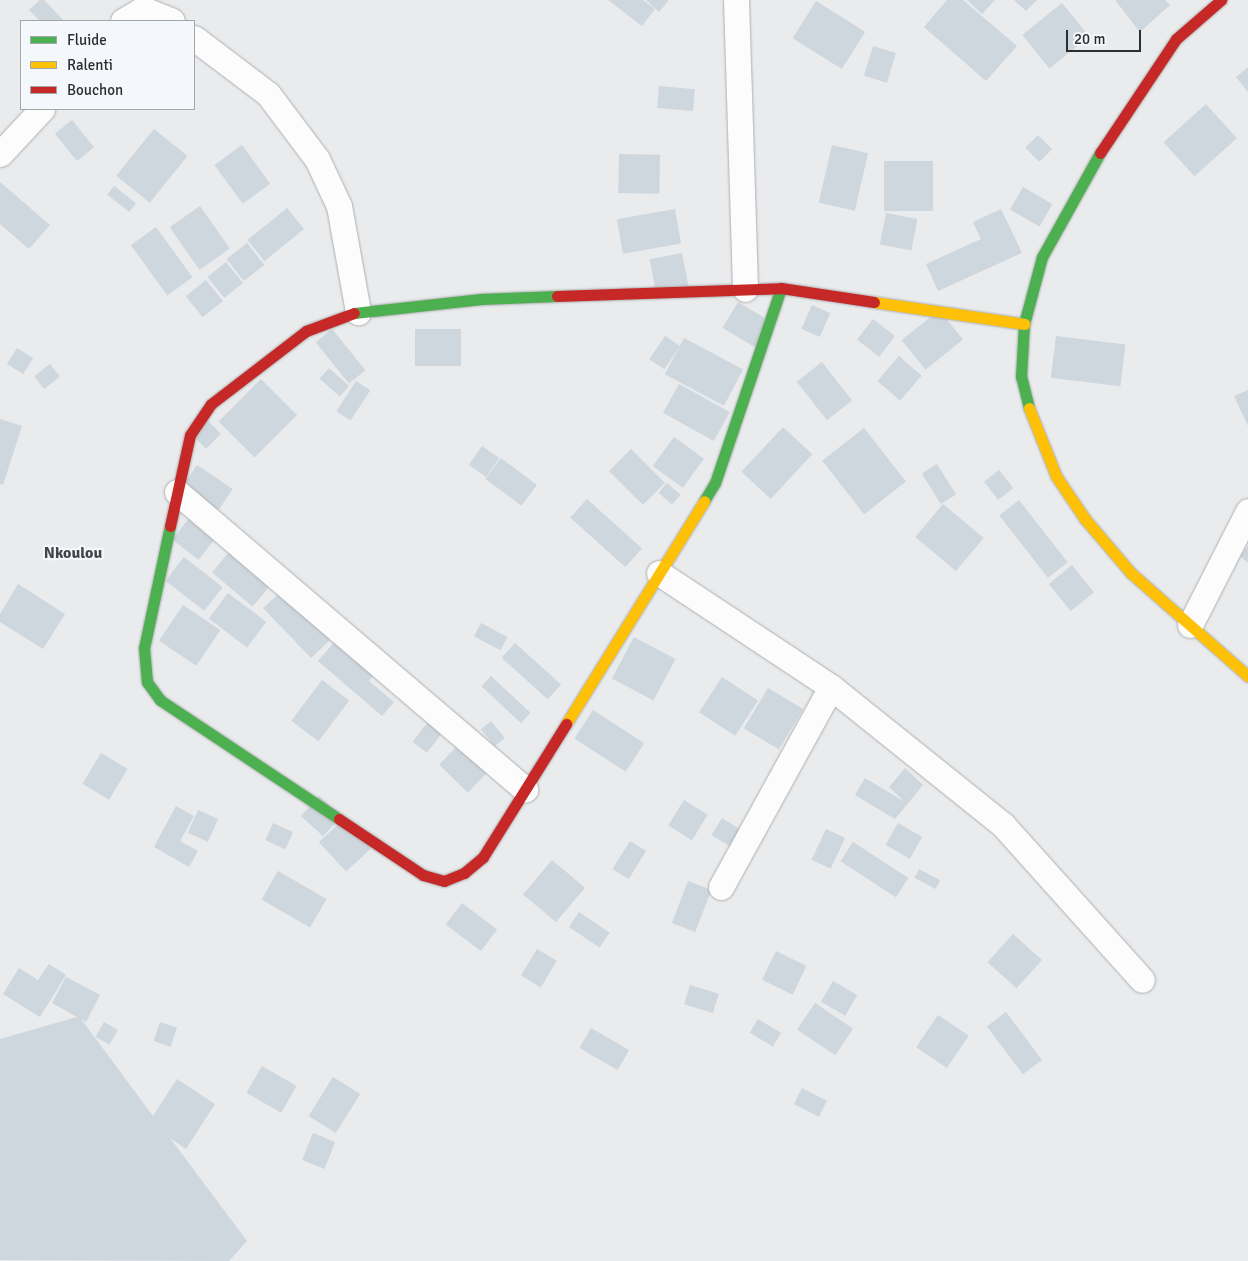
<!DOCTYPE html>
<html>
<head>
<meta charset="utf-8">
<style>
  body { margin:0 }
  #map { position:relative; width:1248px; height:1261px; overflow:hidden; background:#e9ebed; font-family:Signika,sans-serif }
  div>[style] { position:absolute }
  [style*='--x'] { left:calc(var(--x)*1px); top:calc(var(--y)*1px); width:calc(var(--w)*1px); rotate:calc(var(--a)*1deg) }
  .building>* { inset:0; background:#ced6de; transform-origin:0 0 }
  .roads { filter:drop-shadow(0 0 1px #aeafb0) drop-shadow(0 0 1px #aeafb0) }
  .street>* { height:25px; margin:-12.5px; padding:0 12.5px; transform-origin:12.5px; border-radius:12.5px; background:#fcfcfc }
  .fast>* { height:11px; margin:-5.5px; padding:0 5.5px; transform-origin:5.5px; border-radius:5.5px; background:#4caf50 }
  .slow>* { height:11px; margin:-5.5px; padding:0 5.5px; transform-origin:5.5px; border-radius:5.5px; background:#ffc107 }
  .jam>* { height:11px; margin:-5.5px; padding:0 5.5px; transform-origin:5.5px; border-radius:5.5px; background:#c62828 }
  span { translate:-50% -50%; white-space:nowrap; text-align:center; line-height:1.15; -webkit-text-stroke:4.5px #f4f8fc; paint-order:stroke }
  .quarter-label { font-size:16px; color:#424549; font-weight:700 }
  .legend { position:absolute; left:20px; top:20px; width:175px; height:90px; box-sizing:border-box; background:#f4f8fc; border:1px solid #a4a7aa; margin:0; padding:6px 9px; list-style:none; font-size:15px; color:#2c2d2f }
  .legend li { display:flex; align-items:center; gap:10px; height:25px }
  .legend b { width:25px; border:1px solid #a4a7aa }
  .scale { position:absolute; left:1066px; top:30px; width:75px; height:22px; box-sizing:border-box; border:2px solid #2c2d2f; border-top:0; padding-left:6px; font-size:15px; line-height:18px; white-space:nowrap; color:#2c2d2f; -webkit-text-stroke:4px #f4f8fc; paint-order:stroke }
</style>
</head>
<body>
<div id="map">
  <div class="building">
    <div style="clip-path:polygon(40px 0,44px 0,64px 21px,40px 21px,29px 10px)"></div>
    <div style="clip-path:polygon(608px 0,643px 0,655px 9px,642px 26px)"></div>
    <div style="clip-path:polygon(646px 0,669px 0,659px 12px)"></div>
    <div style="clip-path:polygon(947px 0,963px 0,1017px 46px,986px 81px,924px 27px)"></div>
    <div style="clip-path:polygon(967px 0,995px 0,982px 14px)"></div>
    <div style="clip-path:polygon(1014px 0,1037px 0,1026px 11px)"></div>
    <div style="clip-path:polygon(1115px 0,1165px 0,1170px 5px,1140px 32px)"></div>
    <div style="left:816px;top:1px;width:58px;height:44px;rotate:32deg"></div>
    <div style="left:1062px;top:3px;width:43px;height:51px;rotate:51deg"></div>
    <div style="left:873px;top:46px;width:24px;height:31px;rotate:17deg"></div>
    <div style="clip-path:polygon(1248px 67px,1248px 92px,1236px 77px)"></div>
    <div style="left:659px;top:86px;width:36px;height:22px;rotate:5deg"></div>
    <div style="left:1206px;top:104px;width:46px;height:57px;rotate:48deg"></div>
    <div style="left:72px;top:120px;width:35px;height:22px;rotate:51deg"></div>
    <div style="left:154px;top:129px;width:43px;height:60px;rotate:39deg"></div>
    <div style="left:1038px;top:135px;width:20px;height:18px;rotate:45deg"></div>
    <div style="left:242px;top:145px;width:48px;height:34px;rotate:54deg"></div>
    <div style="left:832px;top:145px;width:37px;height:59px;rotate:13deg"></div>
    <div style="left:619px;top:154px;width:41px;height:39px;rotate:1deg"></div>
    <div style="left:884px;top:161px;width:49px;height:50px"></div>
    <div style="clip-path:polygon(0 182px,50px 225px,29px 249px,0 224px)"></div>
    <div style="left:114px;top:186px;width:28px;height:11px;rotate:38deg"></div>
    <div style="left:1023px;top:187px;width:34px;height:26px;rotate:30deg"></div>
    <div style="left:200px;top:206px;width:52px;height:37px;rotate:55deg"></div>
    <div style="left:287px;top:208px;width:27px;height:51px;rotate:51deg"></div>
    <div style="left:675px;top:209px;width:35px;height:59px;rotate:80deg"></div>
    <div style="clip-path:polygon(1001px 209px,1022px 253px,938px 291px,926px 264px,981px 239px,973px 222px)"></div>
    <div style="left:886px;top:213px;width:32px;height:32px;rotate:11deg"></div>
    <div style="left:156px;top:227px;width:62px;height:31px;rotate:54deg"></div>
    <div style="left:247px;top:243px;width:28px;height:26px;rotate:52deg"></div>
    <div style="left:682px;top:253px;width:38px;height:33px;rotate:79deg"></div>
    <div style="left:226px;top:262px;width:27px;height:24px;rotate:51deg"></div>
    <div style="left:206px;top:280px;width:27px;height:26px;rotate:51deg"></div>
    <div style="left:738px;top:302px;width:44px;height:30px;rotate:31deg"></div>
    <div style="left:812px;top:305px;width:20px;height:26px;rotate:24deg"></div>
    <div style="left:939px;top:310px;width:38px;height:48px;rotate:51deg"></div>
    <div style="left:873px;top:319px;width:28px;height:26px;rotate:38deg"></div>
    <div style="left:332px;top:329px;width:53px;height:21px;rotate:51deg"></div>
    <div style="left:415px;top:329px;width:46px;height:37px"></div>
    <div style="left:665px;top:336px;width:18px;height:28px;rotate:34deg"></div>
    <div style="left:1056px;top:336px;width:70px;height:42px;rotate:7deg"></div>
    <div style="left:684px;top:338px;width:67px;height:41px;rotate:28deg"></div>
    <div style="left:17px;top:348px;width:19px;height:19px;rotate:32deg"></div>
    <div style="left:899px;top:356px;width:30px;height:33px;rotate:41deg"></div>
    <div style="left:822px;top:362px;width:49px;height:32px;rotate:52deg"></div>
    <div style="left:50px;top:364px;width:16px;height:20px;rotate:52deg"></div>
    <div style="left:329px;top:368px;width:27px;height:14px;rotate:42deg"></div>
    <div style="left:261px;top:379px;width:51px;height:60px;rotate:45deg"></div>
    <div style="left:356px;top:381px;width:17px;height:36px;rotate:33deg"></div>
    <div style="left:679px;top:384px;width:58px;height:33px;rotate:29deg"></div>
    <div style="clip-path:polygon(1248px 390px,1248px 426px,1234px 396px)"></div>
    <div style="clip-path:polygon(0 419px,22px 426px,3px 485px,0 484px)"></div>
    <div style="left:206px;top:419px;width:21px;height:21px;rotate:45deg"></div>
    <div style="left:783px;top:427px;width:40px;height:61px;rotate:43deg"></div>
    <div style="left:864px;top:428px;width:68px;height:53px;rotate:52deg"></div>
    <div style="left:674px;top:437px;width:37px;height:36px;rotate:36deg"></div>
    <div style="left:482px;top:446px;width:21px;height:23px;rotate:35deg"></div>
    <div style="left:631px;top:449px;width:48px;height:31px;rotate:45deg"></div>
    <div style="left:501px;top:458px;width:45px;height:26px;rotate:37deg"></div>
    <div style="left:937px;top:464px;width:36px;height:18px;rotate:58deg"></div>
    <div style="left:197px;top:465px;width:43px;height:26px;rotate:34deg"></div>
    <div style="left:999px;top:470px;width:23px;height:19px;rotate:52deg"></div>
    <div style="left:667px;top:483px;width:18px;height:13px;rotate:41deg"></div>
    <div style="left:587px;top:499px;width:74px;height:25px;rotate:42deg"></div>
    <div style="left:1019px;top:500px;width:79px;height:25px;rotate:52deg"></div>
    <div style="left:943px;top:504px;width:53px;height:43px;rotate:40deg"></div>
    <div style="left:194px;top:512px;width:33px;height:35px;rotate:38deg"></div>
    <div style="clip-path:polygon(1248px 546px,1248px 563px,1240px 556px)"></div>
    <div style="left:230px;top:551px;width:53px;height:28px;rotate:40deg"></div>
    <div style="left:184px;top:557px;width:49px;height:30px;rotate:38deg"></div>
    <div style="left:1072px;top:565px;width:35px;height:30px;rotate:51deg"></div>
    <div style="clip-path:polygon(18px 584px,65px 614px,43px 649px,0 622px,0 614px)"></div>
    <div style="clip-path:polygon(282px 591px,333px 637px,311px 658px,263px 608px)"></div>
    <div style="left:228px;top:593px;width:48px;height:32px;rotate:37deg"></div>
    <div style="left:183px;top:605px;width:45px;height:43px;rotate:34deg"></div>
    <div style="left:481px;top:623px;width:30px;height:15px;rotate:28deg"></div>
    <div style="left:634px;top:637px;width:47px;height:47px;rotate:28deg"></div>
    <div style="clip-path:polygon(336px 640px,375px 673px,369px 681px,394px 702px,382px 716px,318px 661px)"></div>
    <div style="left:515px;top:643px;width:62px;height:20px;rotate:42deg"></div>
    <div style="left:491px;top:676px;width:54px;height:14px;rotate:43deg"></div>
    <div style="left:722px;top:677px;width:43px;height:42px;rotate:33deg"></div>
    <div style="left:322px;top:680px;width:34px;height:51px;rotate:37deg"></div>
    <div style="left:768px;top:688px;width:41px;height:47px;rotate:31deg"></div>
    <div style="left:593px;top:710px;width:61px;height:34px;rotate:33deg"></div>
    <div style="left:491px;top:721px;width:22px;height:13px;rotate:51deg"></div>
    <div style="left:428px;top:722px;width:18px;height:25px;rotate:38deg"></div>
    <div style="left:462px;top:741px;width:40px;height:33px;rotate:44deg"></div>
    <div style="left:101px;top:753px;width:31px;height:36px;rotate:31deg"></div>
    <div style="clip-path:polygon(905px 768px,923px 785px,895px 819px,855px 795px,865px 778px,905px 802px,889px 787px)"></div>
    <div style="left:319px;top:796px;width:30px;height:27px;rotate:42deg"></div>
    <div style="left:684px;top:800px;width:28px;height:30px;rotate:32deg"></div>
    <div style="clip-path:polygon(176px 806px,194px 816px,180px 841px,198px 851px,189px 867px,154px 847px)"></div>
    <div style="left:198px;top:810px;width:22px;height:25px;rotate:24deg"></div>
    <div style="left:346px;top:817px;width:40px;height:37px;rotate:47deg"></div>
    <div style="left:722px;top:818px;width:22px;height:20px;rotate:32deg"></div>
    <div style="left:273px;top:823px;width:22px;height:19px;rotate:24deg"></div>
    <div style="left:898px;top:823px;width:28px;height:25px;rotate:30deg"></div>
    <div style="left:826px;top:829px;width:21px;height:34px;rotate:25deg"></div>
    <div style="left:630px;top:841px;width:19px;height:33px;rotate:32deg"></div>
    <div style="left:853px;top:842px;width:66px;height:23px;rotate:33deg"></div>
    <div style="left:552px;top:860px;width:43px;height:45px;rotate:40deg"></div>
    <div style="left:919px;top:869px;width:24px;height:10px;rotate:28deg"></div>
    <div style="left:278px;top:871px;width:56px;height:33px;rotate:30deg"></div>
    <div style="left:688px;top:881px;width:25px;height:45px;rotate:21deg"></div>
    <div style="left:462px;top:903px;width:44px;height:27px;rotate:37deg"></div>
    <div style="left:579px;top:912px;width:37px;height:18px;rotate:34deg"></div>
    <div style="left:1013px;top:934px;width:39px;height:38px;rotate:42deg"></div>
    <div style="left:537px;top:949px;width:23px;height:31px;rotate:31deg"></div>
    <div style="left:776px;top:951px;width:34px;height:32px;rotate:26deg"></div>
    <div style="clip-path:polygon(49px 964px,66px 975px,40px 1017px,3px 994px,19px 968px,38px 980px)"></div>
    <div style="clip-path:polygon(66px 977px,100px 995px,86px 1022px,81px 1019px,153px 1116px,177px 1079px,215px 1104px,186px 1149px,170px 1138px,247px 1241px,229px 1261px,0 1260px,0 1039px,77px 1017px,52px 1003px)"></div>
    <div style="left:833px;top:981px;width:28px;height:24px;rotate:30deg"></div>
    <div style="left:690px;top:985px;width:30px;height:20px;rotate:17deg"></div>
    <div style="left:815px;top:1003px;width:46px;height:32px;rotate:34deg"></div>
    <div style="left:1006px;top:1012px;width:60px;height:24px;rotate:53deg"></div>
    <div style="left:938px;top:1015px;width:37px;height:39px;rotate:34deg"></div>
    <div style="left:758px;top:1019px;width:27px;height:16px;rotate:31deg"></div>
    <div style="left:104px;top:1022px;width:16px;height:17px;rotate:30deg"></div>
    <div style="left:160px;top:1022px;width:18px;height:20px;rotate:19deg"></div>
    <div style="left:591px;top:1028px;width:44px;height:23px;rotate:30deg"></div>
    <div style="left:262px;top:1066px;width:40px;height:31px;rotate:30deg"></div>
    <div style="left:333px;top:1077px;width:32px;height:46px;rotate:32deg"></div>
    <div style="left:802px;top:1088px;width:28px;height:18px;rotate:27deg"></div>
    <div style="left:313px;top:1133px;width:24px;height:29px;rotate:22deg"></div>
  </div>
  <div class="roads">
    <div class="street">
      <div style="--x:736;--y:0;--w:289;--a:88.2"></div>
      <div style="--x:123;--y:21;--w:23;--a:-31"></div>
      <div style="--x:143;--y:9;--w:31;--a:22"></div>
      <div style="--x:194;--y:38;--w:93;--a:37.1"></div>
      <div style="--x:268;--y:94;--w:81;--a:53"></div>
      <div style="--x:317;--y:159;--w:52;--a:64.9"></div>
      <div style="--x:339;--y:206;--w:108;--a:79.8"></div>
      <div style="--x:0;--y:154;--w:62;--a:-47"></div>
      <div style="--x:177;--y:492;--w:458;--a:40.5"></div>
      <div style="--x:659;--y:573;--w:206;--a:33.5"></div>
      <div style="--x:831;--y:687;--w:221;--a:38.7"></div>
      <div style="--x:1003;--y:825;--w:208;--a:48.1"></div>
      <div style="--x:1190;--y:625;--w:128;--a:-63"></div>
      <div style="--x:721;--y:887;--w:228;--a:-61.2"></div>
    </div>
    <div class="fast">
      <div style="--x:354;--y:313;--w:128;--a:-6.3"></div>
      <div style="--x:481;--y:299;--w:76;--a:-2.3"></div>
      <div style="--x:1029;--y:408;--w:32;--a:-104"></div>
      <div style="--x:1021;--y:377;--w:53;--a:-86.8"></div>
      <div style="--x:1024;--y:324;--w:69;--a:-75"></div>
      <div style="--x:1042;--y:257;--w:119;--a:-60.9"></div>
      <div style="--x:704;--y:501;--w:21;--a:-59"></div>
      <div style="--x:715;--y:483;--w:206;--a:-71.3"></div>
      <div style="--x:170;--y:526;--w:125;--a:102"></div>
      <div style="--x:144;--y:648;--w:34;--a:85"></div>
      <div style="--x:147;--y:682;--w:22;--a:54"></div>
      <div style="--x:160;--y:700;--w:215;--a:33.6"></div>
    </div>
    <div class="slow">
      <div style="--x:874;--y:302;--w:152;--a:8.3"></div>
      <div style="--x:1029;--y:408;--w:73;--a:68.3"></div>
      <div style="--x:1056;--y:476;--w:52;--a:56"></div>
      <div style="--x:1085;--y:519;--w:71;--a:49.6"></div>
      <div style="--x:1131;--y:573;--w:156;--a:41.4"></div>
      <div style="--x:566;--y:724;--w:262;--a:-58.2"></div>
    </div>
    <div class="jam">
      <div style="--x:1100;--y:153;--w:137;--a:-56.3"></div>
      <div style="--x:1176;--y:39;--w:60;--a:-40.9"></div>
      <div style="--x:557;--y:296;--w:224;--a:-2"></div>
      <div style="--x:781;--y:288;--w:94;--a:8.6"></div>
      <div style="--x:170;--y:526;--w:93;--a:-77.6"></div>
      <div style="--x:190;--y:435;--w:37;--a:-56"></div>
      <div style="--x:211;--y:404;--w:120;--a:-37.5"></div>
      <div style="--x:306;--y:331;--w:51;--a:-20.6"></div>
      <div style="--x:339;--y:819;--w:101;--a:33.7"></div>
      <div style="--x:423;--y:875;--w:22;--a:16"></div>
      <div style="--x:444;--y:881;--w:22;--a:-22"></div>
      <div style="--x:464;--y:873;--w:25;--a:-40"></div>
      <div style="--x:483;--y:857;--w:157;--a:-58"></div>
    </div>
  </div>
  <div class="quarter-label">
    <span style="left:73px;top:553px">Nkoulou</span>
  </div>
  <ul class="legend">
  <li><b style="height:6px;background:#4caf50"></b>Fluide</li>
  <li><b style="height:6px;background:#ffc107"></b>Ralenti</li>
  <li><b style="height:6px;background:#c62828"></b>Bouchon</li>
  </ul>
  <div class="scale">20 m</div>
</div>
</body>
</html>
